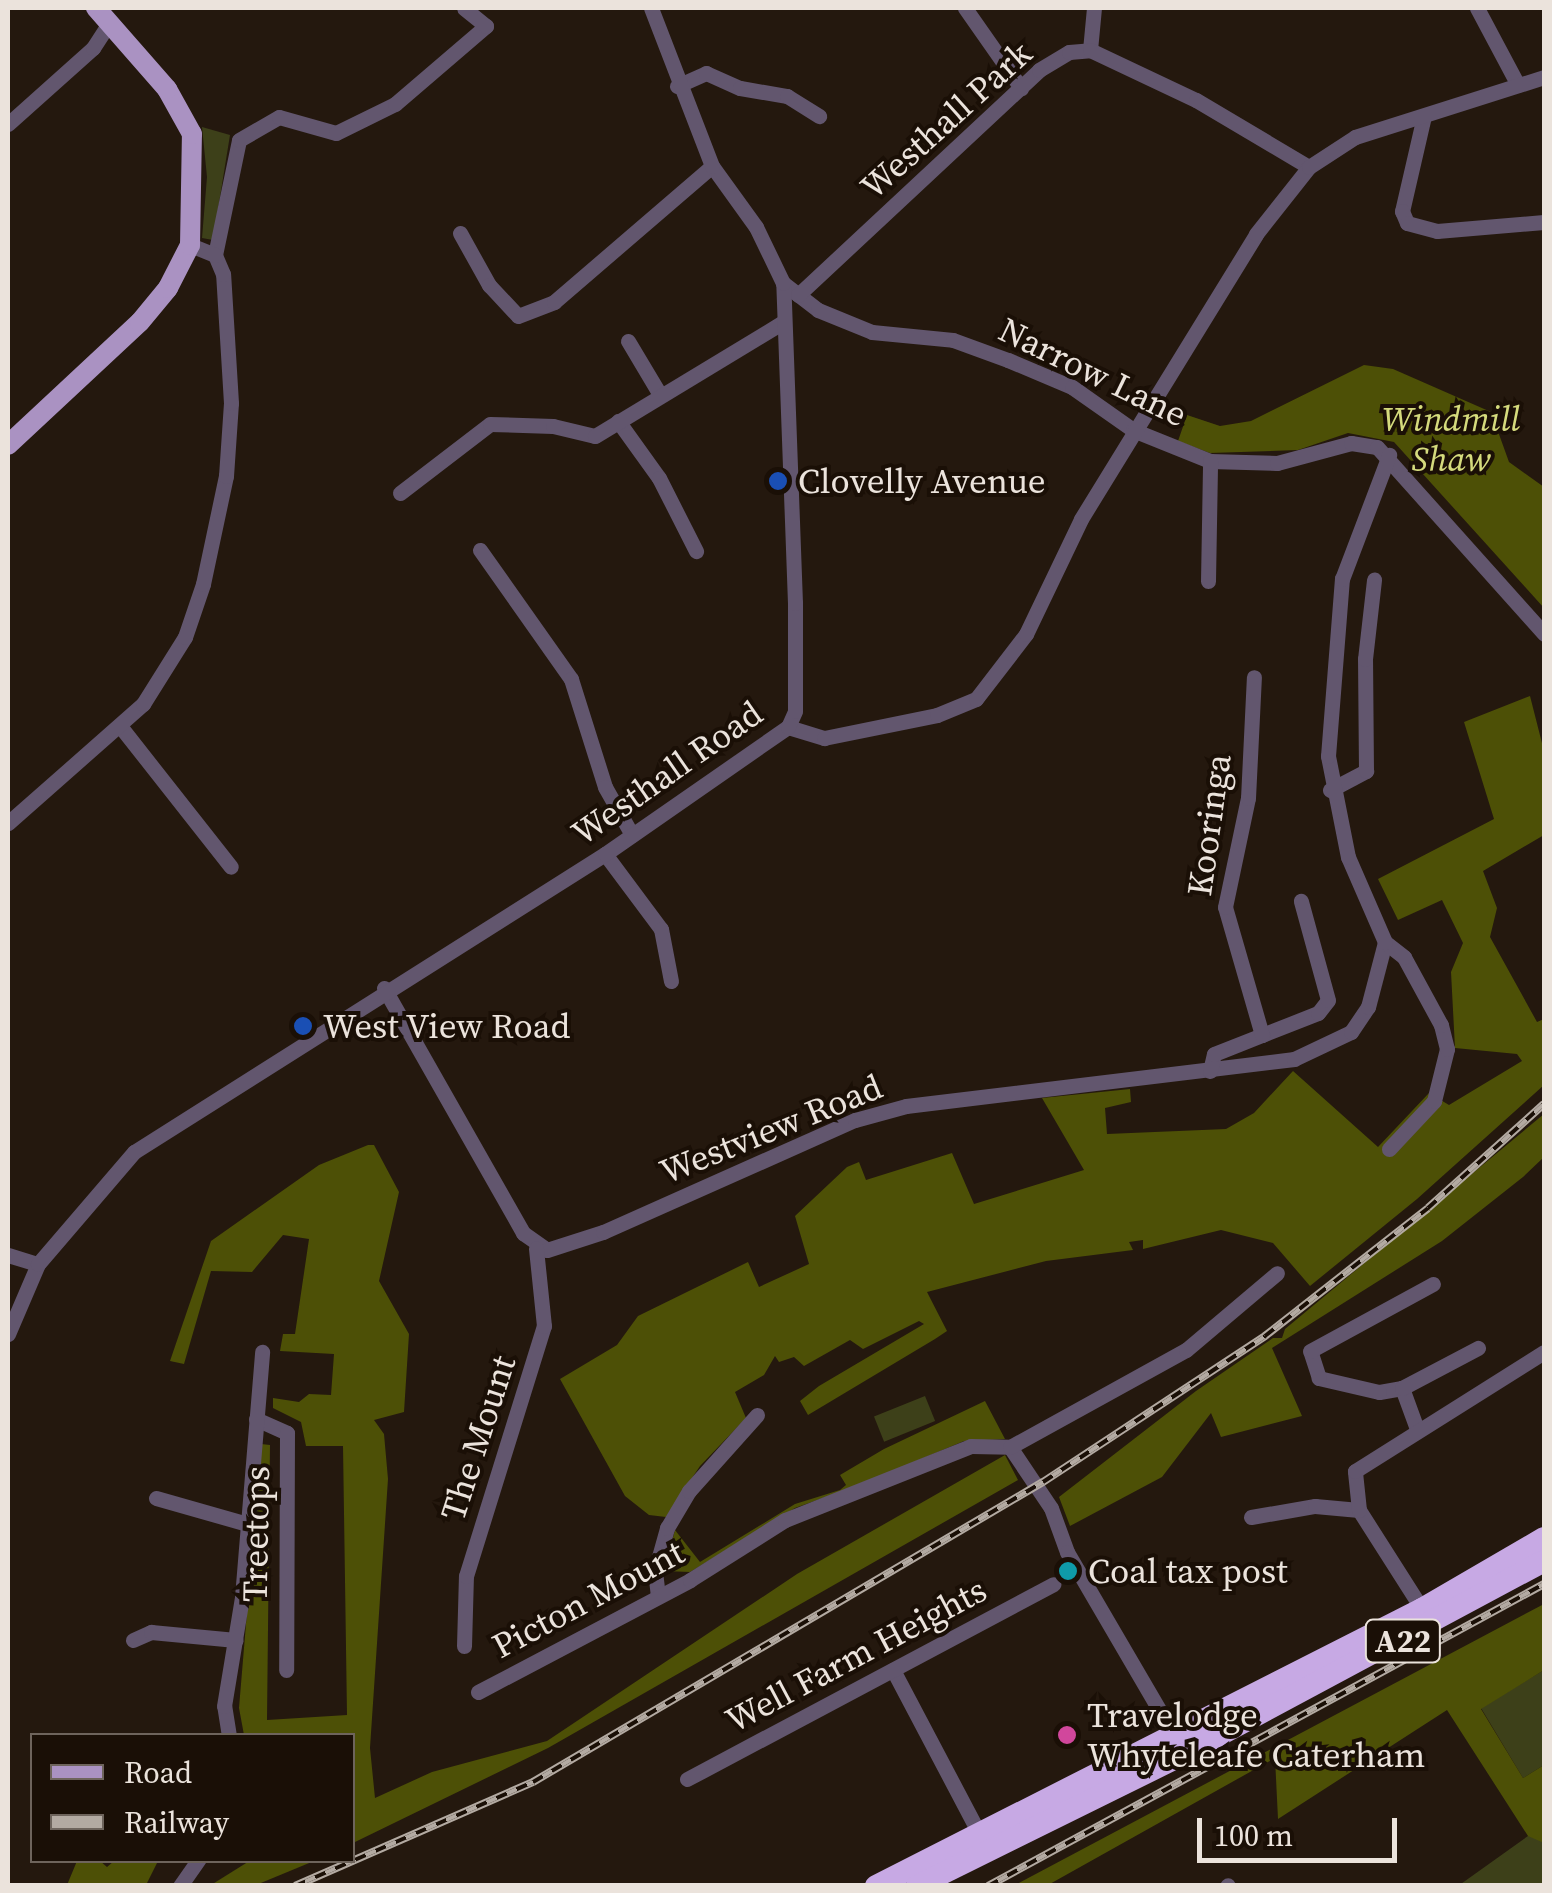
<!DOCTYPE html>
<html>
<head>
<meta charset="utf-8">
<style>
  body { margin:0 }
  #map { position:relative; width:1552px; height:1893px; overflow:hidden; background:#24180e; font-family:"Source Serif 4",serif }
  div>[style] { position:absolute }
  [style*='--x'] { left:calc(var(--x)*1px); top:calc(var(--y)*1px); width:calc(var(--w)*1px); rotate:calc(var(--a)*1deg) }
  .green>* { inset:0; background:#3d4019; transform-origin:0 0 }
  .forest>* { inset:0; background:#4d5006 }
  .minor>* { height:15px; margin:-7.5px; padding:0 7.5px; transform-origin:7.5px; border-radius:7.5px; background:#62566e }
  .major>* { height:20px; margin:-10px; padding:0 10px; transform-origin:10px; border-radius:10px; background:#aa92c2 }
  .highway>* { height:22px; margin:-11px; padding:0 11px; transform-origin:11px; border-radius:11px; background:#c7a9e4 }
  .rail>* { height:8px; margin-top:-4px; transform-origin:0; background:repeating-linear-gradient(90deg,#1a0f06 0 11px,#b3aaa2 0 22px); box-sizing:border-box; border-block:2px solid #b3aaa2 }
  .dots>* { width:28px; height:28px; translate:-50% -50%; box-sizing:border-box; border:5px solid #1a0f06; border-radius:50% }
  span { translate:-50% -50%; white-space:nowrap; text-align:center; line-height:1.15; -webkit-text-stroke:8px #1a0f06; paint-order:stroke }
  .shield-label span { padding:2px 8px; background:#1a0f06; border:2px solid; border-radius:8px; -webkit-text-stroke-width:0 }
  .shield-label { font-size:32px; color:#ebe3dc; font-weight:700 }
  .street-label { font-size:35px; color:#ebe3dc }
  .park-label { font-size:35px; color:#d5db7d; font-style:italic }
  .poi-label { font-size:35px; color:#ebe3dc }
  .left { translate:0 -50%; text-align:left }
  .frame { position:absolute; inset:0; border:10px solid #ebe3dc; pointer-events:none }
  .legend { position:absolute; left:30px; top:1733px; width:325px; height:130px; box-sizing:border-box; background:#1a0f06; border:2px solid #6e645c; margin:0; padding:12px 18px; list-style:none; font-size:30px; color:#ebe3dc }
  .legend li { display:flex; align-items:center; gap:20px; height:50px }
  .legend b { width:50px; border:2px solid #6e645c }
  .scale { position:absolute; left:1197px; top:1818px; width:200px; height:45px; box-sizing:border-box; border:5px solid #ebe3dc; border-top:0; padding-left:12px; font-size:30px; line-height:35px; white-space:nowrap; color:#ebe3dc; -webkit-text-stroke:8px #1a0f06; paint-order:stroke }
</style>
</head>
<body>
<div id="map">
  <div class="green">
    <div style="clip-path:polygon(202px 127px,230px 135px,213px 240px,202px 238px,207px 177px)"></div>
    <div style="left:925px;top:1396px;width:27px;height:55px;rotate:68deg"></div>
    <div style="clip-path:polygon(1544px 1670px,1544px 1765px,1523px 1778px,1481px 1708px)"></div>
    <div style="clip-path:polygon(1544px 1817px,1544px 1885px,1458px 1886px,1528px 1836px)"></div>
  </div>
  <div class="forest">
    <div style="clip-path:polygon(1364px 365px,1393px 369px,1491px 412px,1509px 462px,1544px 487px,1544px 608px,1394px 442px,1348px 433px,1298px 450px,1210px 453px,1178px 441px,1187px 415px,1220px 426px,1251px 421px)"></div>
    <div style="clip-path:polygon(1530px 696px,1544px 751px,1544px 835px,1483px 871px,1497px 908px,1490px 937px,1537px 1022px,1544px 1019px,1544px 1085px,1417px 1199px,1310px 1286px,1273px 1243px,1221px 1230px,1143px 1249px,1143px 1240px,1129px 1242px,1133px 1250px,1046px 1261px,927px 1292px,947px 1331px,935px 1339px,808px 1415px,800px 1401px,819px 1386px,924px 1324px,919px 1321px,863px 1349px,850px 1340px,804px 1366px,794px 1357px,779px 1362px,775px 1356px,764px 1375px,735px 1392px,746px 1418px,700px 1466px,666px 1517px,649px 1515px,625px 1496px,560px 1379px,617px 1345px,638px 1316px,748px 1262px,759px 1287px,809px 1264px,795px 1216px,847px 1167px,859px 1162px,866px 1180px,952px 1153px,974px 1204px,1084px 1170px,1042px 1098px,1130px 1089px,1131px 1102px,1105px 1108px,1107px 1134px,1226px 1129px,1254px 1113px,1293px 1071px,1378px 1147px,1429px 1093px,1449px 1105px,1522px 1061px,1517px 1054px,1455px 1048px,1451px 972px,1463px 943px,1442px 900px,1398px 920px,1378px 879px,1494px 819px,1464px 722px)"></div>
    <div style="clip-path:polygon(1544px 1114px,1544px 1157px,1523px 1177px,1442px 1241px,1272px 1348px,1302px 1416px,1221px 1437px,1211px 1413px,1162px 1477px,1070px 1526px,1059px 1497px,1196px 1391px,1273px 1338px,1282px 1338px,1285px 1329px)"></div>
    <div style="clip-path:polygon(368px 1145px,374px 1145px,399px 1192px,379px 1281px,409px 1334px,404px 1412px,374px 1420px,384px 1434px,388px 1479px,370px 1748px,375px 1798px,432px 1772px,547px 1741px,797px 1574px,1005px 1455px,1018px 1480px,548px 1748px,353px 1843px,352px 1736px,244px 1735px,239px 1708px,261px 1444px,270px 1445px,267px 1720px,347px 1715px,343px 1446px,306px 1446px,301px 1422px,273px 1408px,273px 1398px,299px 1402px,309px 1394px,331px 1395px,334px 1354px,280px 1351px,283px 1334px,295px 1334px,309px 1239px,283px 1235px,252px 1272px,211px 1271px,184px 1364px,170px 1361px,211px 1241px,319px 1165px)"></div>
    <div style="clip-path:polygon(985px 1401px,1005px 1439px,964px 1441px,859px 1485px,795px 1508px,690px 1572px,664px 1571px,675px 1530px,700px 1562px,795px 1504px,840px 1490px,846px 1485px,840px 1475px,884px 1449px)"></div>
    <div style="clip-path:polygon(1544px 1604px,1544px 1670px,1481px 1709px,1523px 1778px,1544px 1765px,1544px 1843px,1528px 1836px,1447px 1710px,1278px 1819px,1275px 1758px,1048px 1885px,1015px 1885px)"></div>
    <div style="clip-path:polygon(251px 1860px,314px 1860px,314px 1861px,256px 1885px,211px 1885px)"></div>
    <div style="clip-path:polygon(77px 1861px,100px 1861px,107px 1867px,114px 1861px,158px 1861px,146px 1885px,67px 1885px)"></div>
  </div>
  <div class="minor">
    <div style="--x:965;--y:8;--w:98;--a:55"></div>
    <div style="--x:1477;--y:8;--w:87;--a:62"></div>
    <div style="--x:1090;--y:50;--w:42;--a:-84.6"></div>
    <div style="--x:677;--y:86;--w:32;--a:-24"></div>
    <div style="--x:706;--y:73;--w:37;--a:24"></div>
    <div style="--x:740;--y:88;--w:48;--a:9.7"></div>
    <div style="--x:787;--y:96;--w:38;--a:32"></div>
    <div style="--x:1424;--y:116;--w:98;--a:103"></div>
    <div style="--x:1402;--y:211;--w:13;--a:67"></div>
    <div style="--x:1407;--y:223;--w:31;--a:15"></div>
    <div style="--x:1437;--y:231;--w:107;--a:-4.8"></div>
    <div style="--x:8;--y:124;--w:114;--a:-41.8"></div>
    <div style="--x:93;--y:48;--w:27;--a:-57"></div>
    <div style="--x:460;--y:233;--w:60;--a:60.9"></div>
    <div style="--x:489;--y:285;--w:42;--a:46.9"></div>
    <div style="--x:518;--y:316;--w:39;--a:-21"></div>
    <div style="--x:554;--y:302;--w:208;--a:-40.7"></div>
    <div style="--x:215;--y:255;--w:117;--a:-78.2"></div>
    <div style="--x:239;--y:140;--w:46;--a:-29.9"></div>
    <div style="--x:279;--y:117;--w:59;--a:15.7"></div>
    <div style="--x:336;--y:133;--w:66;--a:-26.2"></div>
    <div style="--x:395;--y:104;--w:120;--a:-40.6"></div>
    <div style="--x:486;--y:26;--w:28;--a:-141"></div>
    <div style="--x:783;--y:283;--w:44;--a:37.6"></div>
    <div style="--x:818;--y:310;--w:58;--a:22.2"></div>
    <div style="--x:872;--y:332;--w:81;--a:5.6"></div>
    <div style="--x:953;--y:340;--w:59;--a:20"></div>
    <div style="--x:1008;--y:360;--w:69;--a:22.9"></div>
    <div style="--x:1072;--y:387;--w:75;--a:35.2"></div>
    <div style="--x:1133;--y:430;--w:83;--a:21.9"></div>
    <div style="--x:1210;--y:461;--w:67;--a:1.7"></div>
    <div style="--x:1277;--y:463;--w:77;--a:-15.1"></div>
    <div style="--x:1351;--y:443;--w:26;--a:9"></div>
    <div style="--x:1377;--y:447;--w:251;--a:48.2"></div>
    <div style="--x:798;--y:295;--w:330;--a:-43"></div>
    <div style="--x:1039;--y:70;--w:35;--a:-31"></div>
    <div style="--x:1069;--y:52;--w:21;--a:-5"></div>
    <div style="--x:1090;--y:50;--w:117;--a:25.3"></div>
    <div style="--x:1196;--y:100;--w:131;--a:30.7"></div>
    <div style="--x:628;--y:341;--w:61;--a:59.2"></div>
    <div style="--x:618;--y:421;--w:70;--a:54.3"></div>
    <div style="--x:659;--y:478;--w:82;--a:63.1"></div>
    <div style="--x:400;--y:493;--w:113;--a:-37.5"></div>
    <div style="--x:490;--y:424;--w:63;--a:1.8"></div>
    <div style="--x:553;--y:426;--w:43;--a:13.4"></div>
    <div style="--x:595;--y:436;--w:220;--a:-31.2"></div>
    <div style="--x:480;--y:550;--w:158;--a:54.8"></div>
    <div style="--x:571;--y:679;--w:113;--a:72.5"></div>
    <div style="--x:605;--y:787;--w:55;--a:60.6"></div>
    <div style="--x:1208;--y:581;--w:120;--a:-89"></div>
    <div style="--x:120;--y:726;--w:179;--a:51.8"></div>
    <div style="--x:788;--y:727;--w:38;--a:17"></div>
    <div style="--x:824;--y:738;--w:115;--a:-11.5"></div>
    <div style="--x:937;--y:715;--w:42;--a:-22.3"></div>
    <div style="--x:976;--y:699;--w:82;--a:-52.4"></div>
    <div style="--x:1026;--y:634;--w:127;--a:-64.4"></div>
    <div style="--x:1081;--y:519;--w:334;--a:-58.4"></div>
    <div style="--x:1256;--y:234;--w:85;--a:-51.7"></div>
    <div style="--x:1309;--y:167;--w:55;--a:-33.1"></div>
    <div style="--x:1355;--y:137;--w:198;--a:-17.6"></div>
    <div style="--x:1330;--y:790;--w:41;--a:-27.8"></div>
    <div style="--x:1366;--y:771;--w:112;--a:-90.5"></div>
    <div style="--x:1365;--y:659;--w:80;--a:-83.5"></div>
    <div style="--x:8;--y:823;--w:180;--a:-41.4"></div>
    <div style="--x:143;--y:704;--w:79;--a:-57.9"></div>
    <div style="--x:185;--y:637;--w:56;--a:-71.2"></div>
    <div style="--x:203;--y:584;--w:110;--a:-78"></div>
    <div style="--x:226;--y:476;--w:73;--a:-86.1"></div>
    <div style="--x:231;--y:403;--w:129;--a:-93.5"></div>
    <div style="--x:223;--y:274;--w:21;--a:-113"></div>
    <div style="--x:215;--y:255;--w:27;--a:-158"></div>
    <div style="--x:605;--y:854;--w:94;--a:53.3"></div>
    <div style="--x:661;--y:929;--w:53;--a:79.1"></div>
    <div style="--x:384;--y:988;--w:282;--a:60.4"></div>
    <div style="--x:523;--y:1233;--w:29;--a:35"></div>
    <div style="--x:547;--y:1250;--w:59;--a:-17.8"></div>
    <div style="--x:603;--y:1232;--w:276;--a:-24"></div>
    <div style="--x:855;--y:1120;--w:53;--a:-15.4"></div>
    <div style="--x:906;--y:1106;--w:391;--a:-6.9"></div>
    <div style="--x:1294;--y:1059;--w:63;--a:-25.3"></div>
    <div style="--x:1351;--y:1032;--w:30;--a:-56"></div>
    <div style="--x:1368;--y:1007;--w:67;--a:-75.3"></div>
    <div style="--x:1262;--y:1035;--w:60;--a:-21.4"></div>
    <div style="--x:1318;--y:1013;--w:16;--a:-52"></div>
    <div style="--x:1328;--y:1000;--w:103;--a:-105.3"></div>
    <div style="--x:1210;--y:1071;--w:17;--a:-77"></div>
    <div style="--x:1214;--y:1054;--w:52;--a:-21.6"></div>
    <div style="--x:1262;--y:1035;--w:133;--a:-106.1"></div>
    <div style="--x:1225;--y:907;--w:111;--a:-78.1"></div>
    <div style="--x:1248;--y:798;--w:121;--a:-87.2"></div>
    <div style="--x:1389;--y:1149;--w:66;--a:-46.8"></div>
    <div style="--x:1434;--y:1101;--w:54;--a:-76"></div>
    <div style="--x:1447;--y:1049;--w:25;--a:-104"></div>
    <div style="--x:1441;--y:1025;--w:77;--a:-118.6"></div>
    <div style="--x:1404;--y:957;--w:24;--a:-142"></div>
    <div style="--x:1385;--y:942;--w:93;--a:-113.5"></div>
    <div style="--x:1348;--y:857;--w:103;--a:-101.2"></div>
    <div style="--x:1328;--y:756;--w:178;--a:-85.5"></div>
    <div style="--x:1342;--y:579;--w:133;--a:-69.2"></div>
    <div style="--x:8;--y:1255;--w:31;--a:17"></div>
    <div style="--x:8;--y:1334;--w:76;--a:-66.8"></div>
    <div style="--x:38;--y:1264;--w:148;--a:-49.4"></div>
    <div style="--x:134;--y:1152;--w:557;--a:-32.32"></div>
    <div style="--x:605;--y:854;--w:223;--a:-34.8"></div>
    <div style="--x:788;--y:727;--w:17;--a:-66"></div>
    <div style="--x:795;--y:711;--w:108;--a:-90"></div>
    <div style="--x:795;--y:603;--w:320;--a:-92.1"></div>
    <div style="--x:783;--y:283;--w:62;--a:-115.7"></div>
    <div style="--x:756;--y:227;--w:75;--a:-125.8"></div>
    <div style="--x:712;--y:166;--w:169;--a:-111.1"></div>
    <div style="--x:1402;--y:1388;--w:23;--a:170"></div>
    <div style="--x:1379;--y:1392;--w:62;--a:-166.9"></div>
    <div style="--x:1319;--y:1378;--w:28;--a:-108"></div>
    <div style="--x:1310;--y:1351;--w:140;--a:-28.6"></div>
    <div style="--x:256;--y:1419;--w:34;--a:24"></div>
    <div style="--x:287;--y:1433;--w:237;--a:90.2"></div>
    <div style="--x:1417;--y:1429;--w:44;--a:-110.1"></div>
    <div style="--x:1402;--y:1388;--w:86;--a:-27.8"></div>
    <div style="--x:1010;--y:1447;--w:73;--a:56.1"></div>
    <div style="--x:1051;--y:1508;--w:47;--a:70"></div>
    <div style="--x:1067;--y:1552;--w:220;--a:59.7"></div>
    <div style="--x:156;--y:1498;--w:95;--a:15.9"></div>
    <div style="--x:1251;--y:1517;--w:65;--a:-9.8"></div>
    <div style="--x:1315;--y:1506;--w:44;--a:5.2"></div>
    <div style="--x:658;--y:1596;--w:25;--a:-97"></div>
    <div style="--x:655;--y:1571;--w:45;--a:-74.4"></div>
    <div style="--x:667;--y:1528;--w:43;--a:-59.3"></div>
    <div style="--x:689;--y:1491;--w:102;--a:-48.2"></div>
    <div style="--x:1422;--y:1609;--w:117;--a:-122.5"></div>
    <div style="--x:1359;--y:1510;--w:39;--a:-96"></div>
    <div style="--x:1355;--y:1471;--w:223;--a:-32.2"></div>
    <div style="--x:133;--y:1640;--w:20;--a:-24"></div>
    <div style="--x:151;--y:1632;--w:85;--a:5.4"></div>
    <div style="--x:464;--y:1646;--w:70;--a:-88.4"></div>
    <div style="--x:466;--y:1576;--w:262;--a:-72.7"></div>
    <div style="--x:544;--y:1326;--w:78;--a:-95.9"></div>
    <div style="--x:893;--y:1670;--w:191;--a:62.2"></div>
    <div style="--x:478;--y:1692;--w:240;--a:-27.8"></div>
    <div style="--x:690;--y:1580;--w:112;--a:-32.3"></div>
    <div style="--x:785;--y:1520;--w:200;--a:-21.7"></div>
    <div style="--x:971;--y:1446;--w:39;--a:1"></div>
    <div style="--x:1010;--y:1447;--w:201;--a:-28.9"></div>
    <div style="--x:1186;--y:1350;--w:119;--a:-40.2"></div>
    <div style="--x:229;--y:1736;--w:30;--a:-99"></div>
    <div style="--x:224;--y:1706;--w:110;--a:-80.6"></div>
    <div style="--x:242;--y:1597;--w:246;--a:-85.3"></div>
    <div style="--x:687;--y:1779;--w:415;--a:-28"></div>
    <div style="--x:180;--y:1886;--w:32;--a:-55"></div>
    <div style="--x:1227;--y:1886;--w:1;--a:-45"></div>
  </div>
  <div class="major">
    <div style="--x:8;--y:445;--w:180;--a:-43"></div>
    <div style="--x:140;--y:322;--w:44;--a:-50.5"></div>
    <div style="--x:168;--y:288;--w:48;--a:-62.9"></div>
    <div style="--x:190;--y:245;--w:111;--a:-89"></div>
    <div style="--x:192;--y:134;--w:51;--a:-119.1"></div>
    <div style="--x:167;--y:89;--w:108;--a:-131.2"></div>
  </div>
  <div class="highway">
    <div style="--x:876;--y:1886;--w:612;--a:-26.9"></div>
    <div style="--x:1422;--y:1609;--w:141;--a:-30.2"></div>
    <div style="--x:917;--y:1886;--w:298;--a:-26.3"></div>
    <div style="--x:1184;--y:1754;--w:408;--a:-28.2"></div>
  </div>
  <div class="rail">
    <div style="--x:295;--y:1886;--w:260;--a:-23.6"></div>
    <div style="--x:533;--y:1782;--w:592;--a:-30.47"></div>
    <div style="--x:1043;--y:1482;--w:266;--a:-33.3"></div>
    <div style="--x:1265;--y:1336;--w:207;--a:-38.1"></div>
    <div style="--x:1428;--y:1208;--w:156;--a:-41.9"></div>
    <div style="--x:988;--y:1886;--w:633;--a:-28.51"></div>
  </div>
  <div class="dots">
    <div style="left:778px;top:481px;background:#1a4fb4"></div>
    <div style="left:303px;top:1026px;background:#1a4fb4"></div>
    <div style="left:1068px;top:1571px;background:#0f9aa8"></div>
    <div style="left:1067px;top:1735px;background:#d1479c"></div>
  </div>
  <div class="shield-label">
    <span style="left:1403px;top:1641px">A22</span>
  </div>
  <div class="street-label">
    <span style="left:946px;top:120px;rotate:-42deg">Westhall Park</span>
    <span style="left:1093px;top:372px;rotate:26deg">Narrow Lane</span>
    <span style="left:667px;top:773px;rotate:-35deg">Westhall Road</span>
    <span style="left:1209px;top:825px;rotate:-82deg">Kooringa</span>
    <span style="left:771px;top:1129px;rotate:-22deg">Westview Road</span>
    <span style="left:478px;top:1438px;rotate:-72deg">The Mount</span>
    <span style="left:256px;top:1534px;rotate:-89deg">Treetops</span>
    <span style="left:588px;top:1599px;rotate:-28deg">Picton Mount</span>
    <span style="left:856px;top:1655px;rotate:-28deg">Well Farm Heights</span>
  </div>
  <div class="park-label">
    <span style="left:1451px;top:439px">Windmill<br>Shaw</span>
  </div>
  <div class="poi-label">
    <span class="left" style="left:798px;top:481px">Clovelly Avenue</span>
    <span class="left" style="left:323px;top:1026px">West View Road</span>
    <span class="left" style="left:1088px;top:1571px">Coal tax post</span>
    <span class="left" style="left:1087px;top:1735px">Travelodge<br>Whyteleafe Caterham</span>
  </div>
  <div class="frame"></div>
  <ul class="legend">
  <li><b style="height:12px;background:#aa92c2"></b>Road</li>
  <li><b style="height:12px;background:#b3aaa2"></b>Railway</li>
  </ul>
  <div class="scale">100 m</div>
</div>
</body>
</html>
